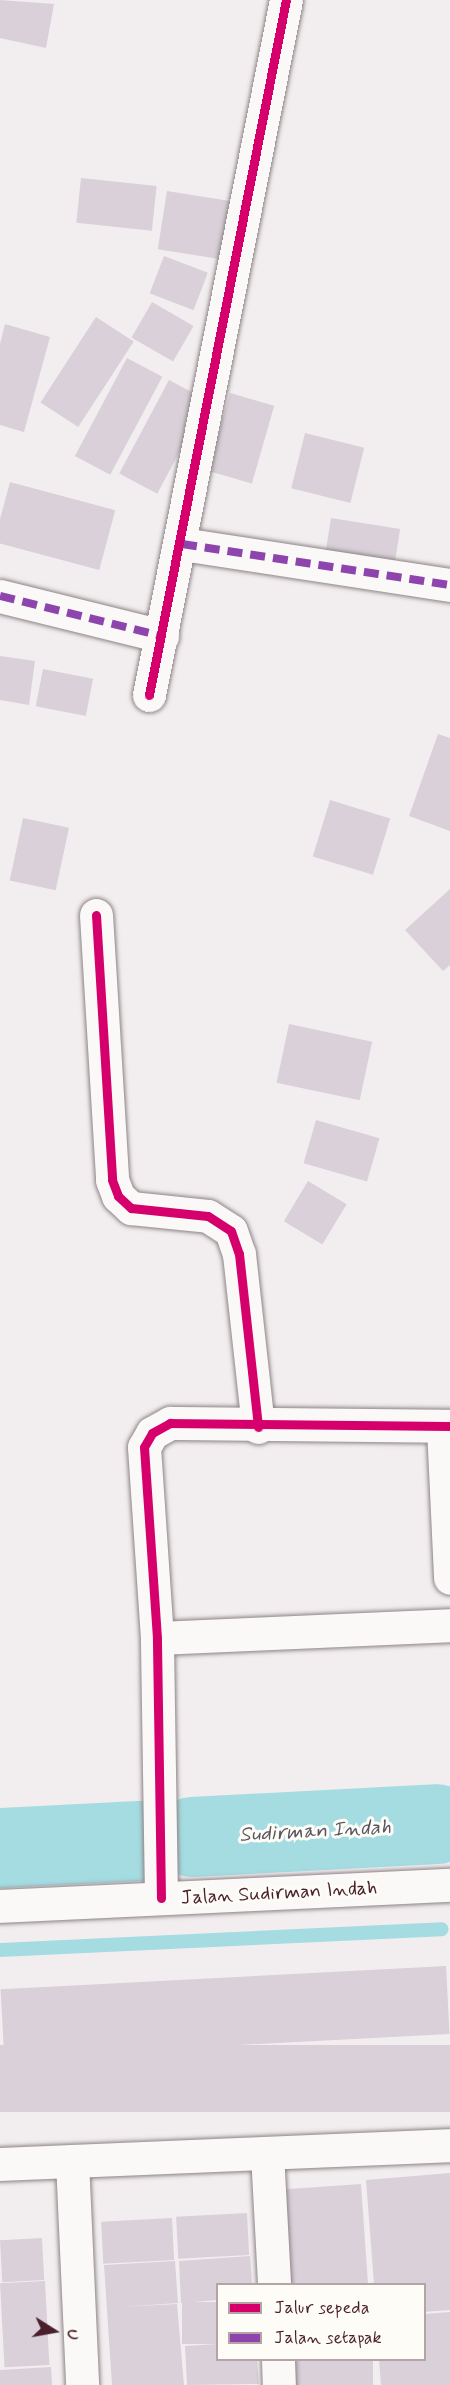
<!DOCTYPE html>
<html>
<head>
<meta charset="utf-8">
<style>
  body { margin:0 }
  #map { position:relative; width:450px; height:2385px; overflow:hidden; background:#f2eef0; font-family:Mynerve,sans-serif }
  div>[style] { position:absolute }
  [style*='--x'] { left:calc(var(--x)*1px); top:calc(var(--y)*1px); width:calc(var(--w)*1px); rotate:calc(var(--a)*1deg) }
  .stream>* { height:14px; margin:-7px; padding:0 7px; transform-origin:7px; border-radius:7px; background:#a4dce2 }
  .river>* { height:80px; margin:-40px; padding:0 40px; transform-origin:40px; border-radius:40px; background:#a4dce2 }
  .building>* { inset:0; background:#d9d0d9; transform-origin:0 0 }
  .roads { filter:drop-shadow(0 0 2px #8e8487) drop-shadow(0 0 2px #8e8487) }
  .minor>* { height:33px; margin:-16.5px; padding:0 16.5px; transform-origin:16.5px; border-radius:16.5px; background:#faf9f8 }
  .quiet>* { height:8px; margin-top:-4px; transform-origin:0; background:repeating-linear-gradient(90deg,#8e44ad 0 15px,transparent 0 23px) }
  .cycleway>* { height:9px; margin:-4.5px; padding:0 4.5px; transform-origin:4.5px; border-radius:4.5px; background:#d6006c }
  span { translate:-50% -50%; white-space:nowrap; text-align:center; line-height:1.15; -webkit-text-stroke:6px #fdfcf7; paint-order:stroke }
  .street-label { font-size:20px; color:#4a1f2b }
  .water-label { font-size:21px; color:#5b5560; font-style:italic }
  .legend { position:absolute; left:216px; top:2283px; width:210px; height:78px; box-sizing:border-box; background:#fdfcf7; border:2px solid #b5a4a5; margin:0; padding:8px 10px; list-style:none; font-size:18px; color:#4a1f2b }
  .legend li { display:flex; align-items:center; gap:12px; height:30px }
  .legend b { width:30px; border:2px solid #b5a4a5 }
  .north { position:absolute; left:24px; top:2301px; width:60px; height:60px; -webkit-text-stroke:4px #fdfcf7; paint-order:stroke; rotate:101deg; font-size:16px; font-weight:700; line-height:24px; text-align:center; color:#4a1f2b }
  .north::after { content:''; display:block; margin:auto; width:21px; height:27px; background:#4a1f2b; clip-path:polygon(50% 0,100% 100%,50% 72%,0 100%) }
</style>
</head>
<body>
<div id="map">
  <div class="stream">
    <div style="--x:0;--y:1950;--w:442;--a:-2.7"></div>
  </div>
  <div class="river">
    <div style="--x:192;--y:1837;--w:245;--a:-3"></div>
    <div style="--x:0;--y:1848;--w:139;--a:-2.9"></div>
  </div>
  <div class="building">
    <div style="clip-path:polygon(0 0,54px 4px,46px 48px,0 38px)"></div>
    <div style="left:81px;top:178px;width:76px;height:45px;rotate:6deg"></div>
    <div style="left:167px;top:191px;width:67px;height:59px;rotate:9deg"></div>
    <div style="left:164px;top:256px;width:47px;height:40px;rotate:21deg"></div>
    <div style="left:152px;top:302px;width:48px;height:41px;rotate:30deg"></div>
    <div style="left:96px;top:317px;width:45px;height:102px;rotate:33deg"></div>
    <div style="clip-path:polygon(5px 324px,50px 337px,24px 432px,0 425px,0 344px)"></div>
    <div style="left:127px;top:358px;width:40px;height:111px;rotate:28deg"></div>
    <div style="left:169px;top:380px;width:43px;height:106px;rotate:28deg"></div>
    <div style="left:230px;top:393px;width:46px;height:81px;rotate:16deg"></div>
    <div style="left:305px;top:433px;width:61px;height:57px;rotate:14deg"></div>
    <div style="left:10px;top:482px;width:109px;height:62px;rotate:15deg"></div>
    <div style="left:331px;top:518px;width:70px;height:38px;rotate:9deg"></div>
    <div style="clip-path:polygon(0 656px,35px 661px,29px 705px,0 700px)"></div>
    <div style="left:43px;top:669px;width:51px;height:38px;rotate:11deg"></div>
    <div style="clip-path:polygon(438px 734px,450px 738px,450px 831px,409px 816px)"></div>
    <div style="left:330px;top:800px;width:63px;height:59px;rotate:17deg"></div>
    <div style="left:23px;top:818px;width:47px;height:64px;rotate:12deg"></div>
    <div style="clip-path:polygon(450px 889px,450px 965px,443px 971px,405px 930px)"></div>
    <div style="left:289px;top:1024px;width:85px;height:60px;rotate:12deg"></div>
    <div style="left:316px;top:1120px;width:66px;height:45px;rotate:16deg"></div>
    <div style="left:308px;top:1181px;width:45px;height:47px;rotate:31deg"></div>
    <div style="left:446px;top:1966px;width:68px;height:446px;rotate:87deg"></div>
    <div style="left:450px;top:2045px;width:67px;height:450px;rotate:90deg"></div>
    <div style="clip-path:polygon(450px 2173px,450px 2310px,424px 2312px,424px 2284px,374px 2284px,366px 2180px)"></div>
    <div style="left:361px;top:2184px;width:100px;height:87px;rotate:86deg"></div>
    <div style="left:247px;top:2213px;width:42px;height:71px;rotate:87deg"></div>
    <div style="left:172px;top:2218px;width:42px;height:71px;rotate:87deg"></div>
    <div style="left:42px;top:2238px;width:42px;height:42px;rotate:87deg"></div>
    <div style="clip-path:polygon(250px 2256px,252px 2284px,218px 2284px,218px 2300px,181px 2303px,179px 2261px)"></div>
    <div style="clip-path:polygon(175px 2261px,178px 2303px,120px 2307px,177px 2304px,184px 2385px,112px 2385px,104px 2265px)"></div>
    <div style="left:45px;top:2281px;width:84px;height:45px;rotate:87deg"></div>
    <div style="left:218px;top:2302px;width:42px;height:36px;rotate:90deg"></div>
    <div style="clip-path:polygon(450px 2312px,450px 2385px,381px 2385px,379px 2360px,424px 2360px,424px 2314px)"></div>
    <div style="clip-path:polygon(218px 2344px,218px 2360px,257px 2360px,259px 2384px,187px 2385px,185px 2346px)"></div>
    <div style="left:286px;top:2360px;width:87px;height:25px"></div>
    <div style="clip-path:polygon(51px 2367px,52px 2385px,0 2385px,0 2370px)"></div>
  </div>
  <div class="roads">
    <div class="minor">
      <div style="--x:182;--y:544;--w:271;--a:8.7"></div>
      <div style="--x:0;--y:596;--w:167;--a:13.9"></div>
      <div style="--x:149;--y:695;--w:708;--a:-78.85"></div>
      <div style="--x:96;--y:915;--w:265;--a:86.5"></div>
      <div style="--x:112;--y:1180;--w:17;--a:69"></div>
      <div style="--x:118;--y:1196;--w:18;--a:43"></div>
      <div style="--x:131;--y:1208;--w:77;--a:5.9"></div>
      <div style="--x:208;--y:1216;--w:27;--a:33"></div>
      <div style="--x:231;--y:1231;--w:24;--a:71"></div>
      <div style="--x:239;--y:1254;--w:174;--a:83.7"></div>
      <div style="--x:443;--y:1427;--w:151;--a:87.3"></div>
      <div style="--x:157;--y:1638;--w:293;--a:-2.5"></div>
      <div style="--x:161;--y:1898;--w:260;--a:-90.9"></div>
      <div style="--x:157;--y:1638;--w:191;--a:-93.9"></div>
      <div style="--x:144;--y:1447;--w:16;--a:-60"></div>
      <div style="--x:152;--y:1433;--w:21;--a:-29"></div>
      <div style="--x:170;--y:1423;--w:280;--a:0.6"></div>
      <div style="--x:0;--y:1906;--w:450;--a:-2.7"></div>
      <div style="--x:267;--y:2153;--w:131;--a:86.9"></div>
      <div style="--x:72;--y:2161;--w:224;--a:87.4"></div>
      <div style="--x:0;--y:2164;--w:450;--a:-2.4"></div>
      <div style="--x:278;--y:2360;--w:25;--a:88"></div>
    </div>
  </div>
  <div class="quiet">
    <div style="--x:182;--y:544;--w:271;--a:8.7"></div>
    <div style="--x:0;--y:596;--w:167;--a:13.9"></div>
  </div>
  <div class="cycleway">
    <div style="--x:149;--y:695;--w:708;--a:-78.85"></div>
    <div style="--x:96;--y:915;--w:265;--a:86.5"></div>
    <div style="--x:112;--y:1180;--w:17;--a:69"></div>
    <div style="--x:118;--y:1196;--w:18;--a:43"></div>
    <div style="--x:131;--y:1208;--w:77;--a:5.9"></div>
    <div style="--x:208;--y:1216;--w:27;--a:33"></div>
    <div style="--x:231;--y:1231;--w:24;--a:71"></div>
    <div style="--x:239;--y:1254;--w:174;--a:83.7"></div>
    <div style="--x:161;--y:1898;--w:260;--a:-90.9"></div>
    <div style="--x:157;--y:1638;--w:191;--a:-93.9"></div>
    <div style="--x:144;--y:1447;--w:16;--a:-60"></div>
    <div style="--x:152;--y:1433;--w:21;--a:-29"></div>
    <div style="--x:170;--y:1423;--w:280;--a:0.6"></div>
  </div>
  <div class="street-label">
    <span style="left:279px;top:1893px;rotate:-3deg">Jalan Sudirman Indah</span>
  </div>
  <div class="water-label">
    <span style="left:315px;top:1831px;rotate:-3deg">Sudirman Indah</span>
  </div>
  <ul class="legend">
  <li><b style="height:8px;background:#d6006c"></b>Jalur sepeda</li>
  <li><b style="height:8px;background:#8e44ad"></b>Jalan setapak</li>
  </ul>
  <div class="north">U</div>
</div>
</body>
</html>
